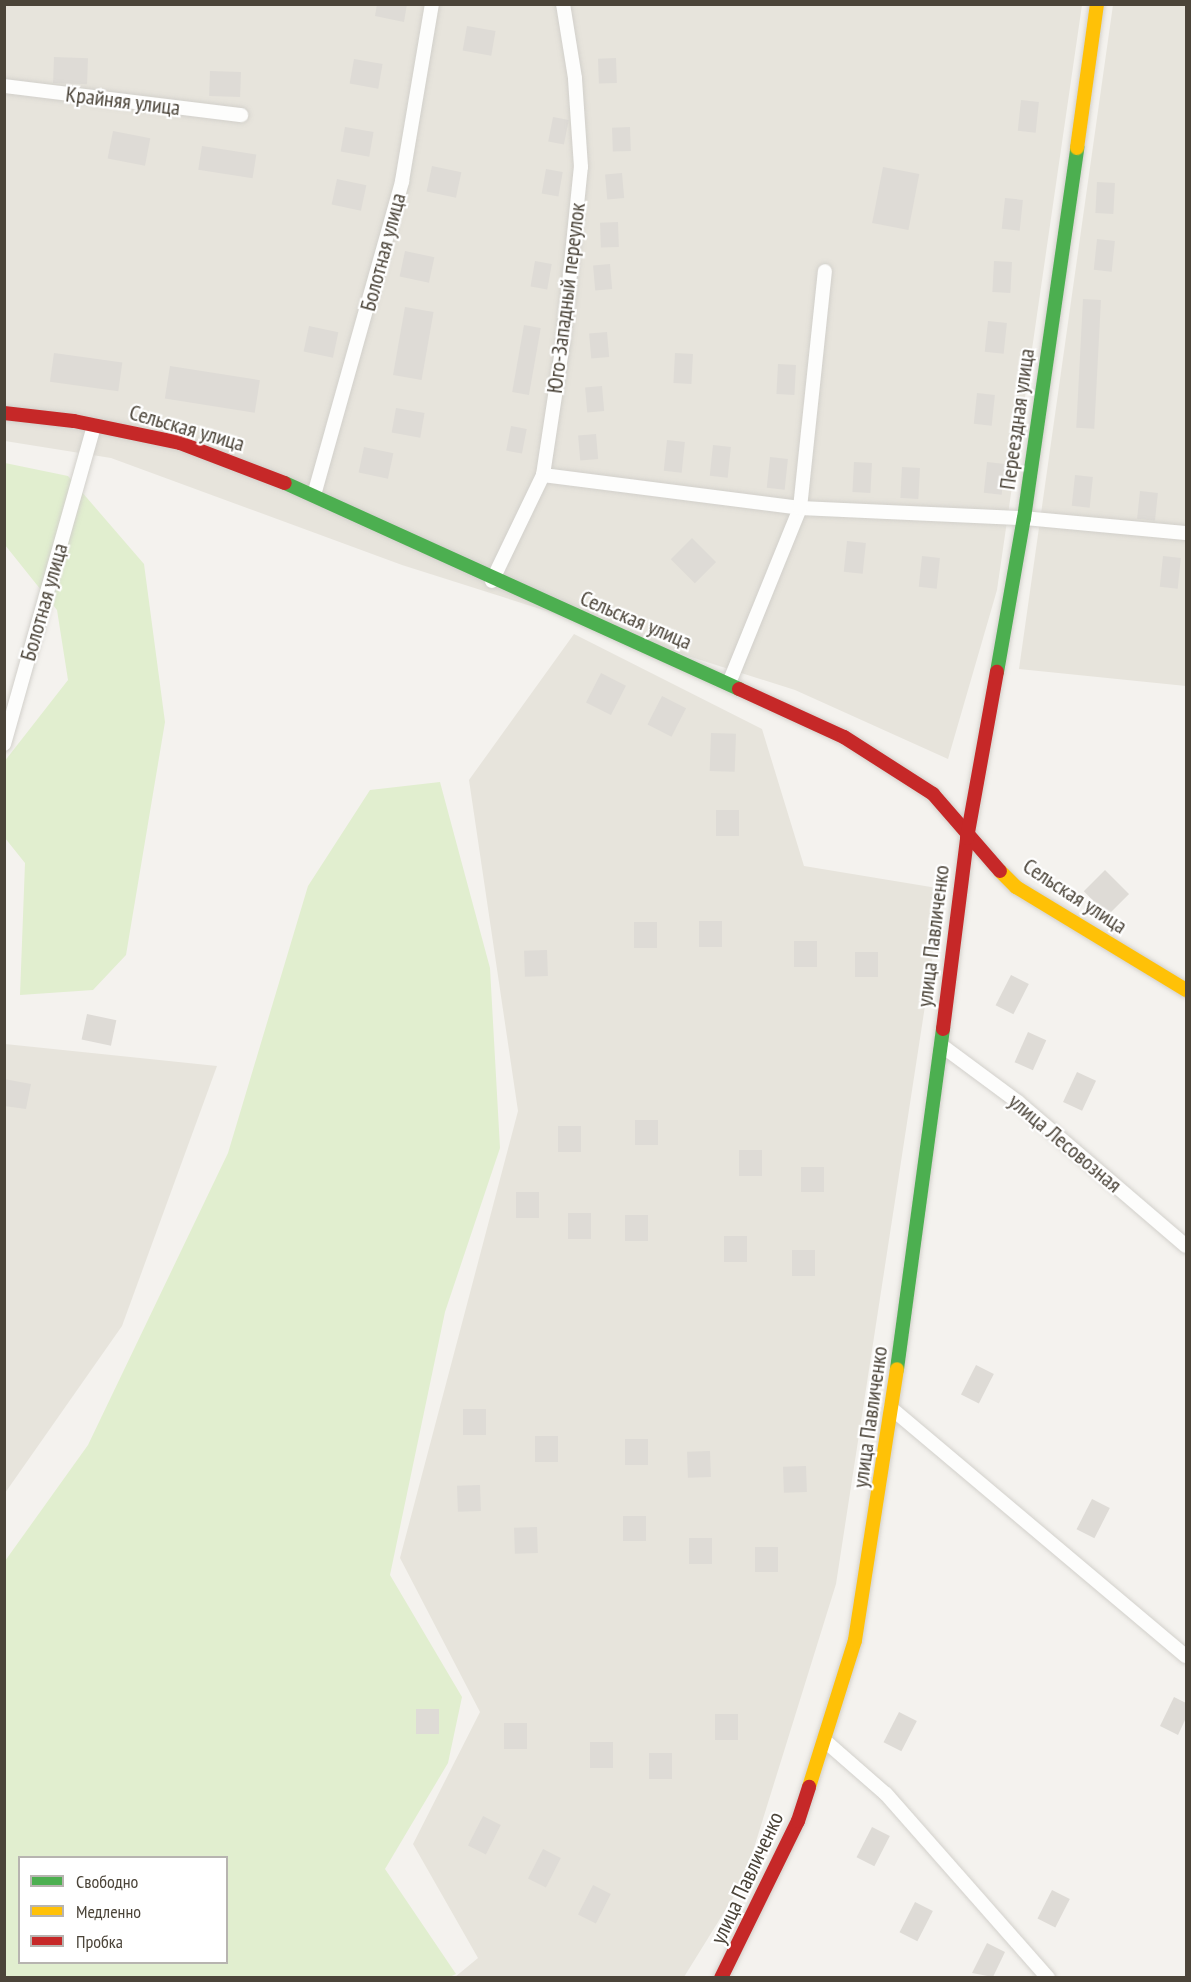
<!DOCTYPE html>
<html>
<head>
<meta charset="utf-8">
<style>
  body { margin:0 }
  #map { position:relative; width:1191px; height:1982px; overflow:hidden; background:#f4f2ee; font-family:"PT Sans Narrow",sans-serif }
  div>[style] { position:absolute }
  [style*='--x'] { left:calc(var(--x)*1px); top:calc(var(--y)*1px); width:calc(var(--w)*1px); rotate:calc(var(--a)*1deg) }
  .residential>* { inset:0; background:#e7e4dc }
  .green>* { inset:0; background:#e1eecf }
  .building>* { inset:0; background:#dedbd6; transform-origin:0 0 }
  .roads { filter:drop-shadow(0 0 2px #d2d0cb) drop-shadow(0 0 2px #d2d0cb) }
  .street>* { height:14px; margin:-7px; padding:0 7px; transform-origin:7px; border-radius:7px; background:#fdfdfc }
  .fast>* { height:14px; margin:-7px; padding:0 7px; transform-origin:7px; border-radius:7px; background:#4caf50 }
  .slow>* { height:14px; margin:-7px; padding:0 7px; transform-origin:7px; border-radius:7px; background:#ffc107 }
  .jam>* { height:14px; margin:-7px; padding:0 7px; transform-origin:7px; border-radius:7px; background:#c62828 }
  span { translate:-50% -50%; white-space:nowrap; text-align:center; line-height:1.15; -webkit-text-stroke:4.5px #fff; paint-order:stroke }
  .street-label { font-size:22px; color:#4b4439 }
  .frame { position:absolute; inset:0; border:6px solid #4b4439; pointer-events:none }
  .legend { position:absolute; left:18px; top:1856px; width:210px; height:108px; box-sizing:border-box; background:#fff; border:2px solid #b7b4b0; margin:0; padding:8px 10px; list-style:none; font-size:18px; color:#4b4439 }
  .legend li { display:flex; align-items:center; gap:12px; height:30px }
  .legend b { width:30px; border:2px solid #b7b4b0 }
</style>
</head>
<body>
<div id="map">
  <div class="residential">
    <div style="clip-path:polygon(4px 5px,1082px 5px,997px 590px,948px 759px,795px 690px,402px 565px,111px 458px,5px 441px)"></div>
    <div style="clip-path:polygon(1113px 5px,1186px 5px,1186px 686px,1019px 669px)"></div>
    <div style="clip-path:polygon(574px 634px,762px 729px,804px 866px,943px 889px,836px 1584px,744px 1880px,684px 1977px,455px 1977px,478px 1958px,413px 1844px,480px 1712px,400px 1558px,518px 1111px,469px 780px)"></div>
    <div style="clip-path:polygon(5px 1044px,217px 1066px,122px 1326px,5px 1493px)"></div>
  </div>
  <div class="green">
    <div style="clip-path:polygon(5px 463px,68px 476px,144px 564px,165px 722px,126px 955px,93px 990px,20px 995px,25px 863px,5px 838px,4px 762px,68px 680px,57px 610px,5px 545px)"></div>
    <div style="clip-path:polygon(evenodd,440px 782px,490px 968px,500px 1148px,445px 1312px,390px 1575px,462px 1697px,448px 1763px,385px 1869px,456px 1974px,447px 1978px,5px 1978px,5px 1561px,88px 1445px,228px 1153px,308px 886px,370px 790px,440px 782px,20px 1858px,226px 1858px,226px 1962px,20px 1962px,20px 1858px)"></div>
  </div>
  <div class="building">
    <div style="clip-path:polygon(377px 4px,407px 4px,404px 22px,375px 16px)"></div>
    <div style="left:467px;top:26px;width:29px;height:25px;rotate:10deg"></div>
    <div style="left:54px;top:57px;width:34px;height:26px;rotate:2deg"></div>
    <div style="left:616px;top:58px;width:25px;height:18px;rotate:88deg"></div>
    <div style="left:354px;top:59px;width:29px;height:25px;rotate:10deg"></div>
    <div style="left:210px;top:71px;width:31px;height:25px;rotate:2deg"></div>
    <div style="left:1021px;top:100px;width:18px;height:31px;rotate:6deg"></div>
    <div style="left:553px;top:117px;width:16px;height:25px;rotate:11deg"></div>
    <div style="left:345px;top:127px;width:29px;height:25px;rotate:10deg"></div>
    <div style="left:630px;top:127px;width:24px;height:18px;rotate:88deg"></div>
    <div style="left:113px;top:131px;width:38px;height:28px;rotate:11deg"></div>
    <div style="left:202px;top:146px;width:55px;height:24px;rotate:9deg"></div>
    <div style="left:432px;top:166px;width:30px;height:26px;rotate:12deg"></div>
    <div style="left:883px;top:167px;width:37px;height:57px;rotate:11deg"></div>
    <div style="left:546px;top:169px;width:17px;height:25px;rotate:10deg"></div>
    <div style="left:622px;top:173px;width:25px;height:17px;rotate:85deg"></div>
    <div style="left:337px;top:179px;width:30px;height:26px;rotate:12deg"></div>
    <div style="left:1097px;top:182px;width:18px;height:31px;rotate:3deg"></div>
    <div style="left:1005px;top:198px;width:18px;height:31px;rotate:6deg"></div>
    <div style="left:618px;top:222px;width:25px;height:18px;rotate:88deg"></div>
    <div style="left:1097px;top:239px;width:18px;height:31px;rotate:6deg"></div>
    <div style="left:405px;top:251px;width:30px;height:26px;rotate:12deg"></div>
    <div style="left:535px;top:261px;width:17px;height:26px;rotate:10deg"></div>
    <div style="left:994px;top:261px;width:18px;height:31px;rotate:3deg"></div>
    <div style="left:610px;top:264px;width:25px;height:17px;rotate:85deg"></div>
    <div style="left:1083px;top:299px;width:18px;height:129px;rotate:3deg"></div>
    <div style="left:405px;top:307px;width:29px;height:69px;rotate:10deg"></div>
    <div style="left:988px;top:321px;width:19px;height:31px;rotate:6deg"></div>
    <div style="left:524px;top:325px;width:17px;height:68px;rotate:10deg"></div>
    <div style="left:309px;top:326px;width:30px;height:26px;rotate:12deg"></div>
    <div style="left:607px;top:332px;width:25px;height:18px;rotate:85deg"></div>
    <div style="left:54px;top:353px;width:69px;height:29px;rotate:8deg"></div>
    <div style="left:675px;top:353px;width:18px;height:30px;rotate:3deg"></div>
    <div style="left:778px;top:364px;width:18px;height:30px;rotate:3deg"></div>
    <div style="left:170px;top:366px;width:91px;height:33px;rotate:9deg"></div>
    <div style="left:602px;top:386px;width:25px;height:17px;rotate:85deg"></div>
    <div style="left:977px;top:393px;width:18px;height:31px;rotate:6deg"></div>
    <div style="left:396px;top:408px;width:29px;height:25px;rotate:10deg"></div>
    <div style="left:511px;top:426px;width:16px;height:25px;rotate:11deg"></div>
    <div style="left:596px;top:434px;width:25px;height:18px;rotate:85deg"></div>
    <div style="left:667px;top:440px;width:18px;height:31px;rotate:6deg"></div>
    <div style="left:713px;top:445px;width:18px;height:31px;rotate:6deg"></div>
    <div style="left:364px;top:447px;width:30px;height:26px;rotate:12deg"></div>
    <div style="left:770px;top:457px;width:18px;height:31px;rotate:6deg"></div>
    <div style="left:854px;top:462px;width:18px;height:30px;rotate:3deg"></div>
    <div style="left:987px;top:462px;width:18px;height:31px;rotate:6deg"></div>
    <div style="left:902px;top:467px;width:18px;height:31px;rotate:3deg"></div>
    <div style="left:1075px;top:475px;width:18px;height:31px;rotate:6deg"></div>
    <div style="left:1140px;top:491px;width:18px;height:28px;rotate:6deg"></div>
    <div style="left:692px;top:538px;width:34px;height:30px;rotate:45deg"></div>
    <div style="left:847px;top:541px;width:19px;height:31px;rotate:6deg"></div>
    <div style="left:922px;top:556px;width:18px;height:31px;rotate:6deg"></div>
    <div style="left:1163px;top:556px;width:18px;height:31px;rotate:6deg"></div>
    <div style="left:601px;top:673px;width:28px;height:33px;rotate:27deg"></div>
    <div style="left:662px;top:696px;width:27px;height:32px;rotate:27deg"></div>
    <div style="left:711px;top:733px;width:25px;height:38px;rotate:2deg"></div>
    <div style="left:716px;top:810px;width:23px;height:26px"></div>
    <div style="left:1105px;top:870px;width:34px;height:30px;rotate:45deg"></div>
    <div style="left:699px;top:921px;width:23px;height:26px"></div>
    <div style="left:657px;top:922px;width:26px;height:23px;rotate:90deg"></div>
    <div style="left:794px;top:941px;width:23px;height:26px"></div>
    <div style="left:547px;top:950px;width:26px;height:23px;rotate:88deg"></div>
    <div style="left:855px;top:952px;width:23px;height:25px"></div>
    <div style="left:1011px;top:975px;width:20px;height:34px;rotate:27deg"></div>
    <div style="left:87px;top:1014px;width:30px;height:26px;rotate:12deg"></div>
    <div style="left:1028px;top:1032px;width:20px;height:33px;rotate:24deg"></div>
    <div style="left:1077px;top:1072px;width:21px;height:33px;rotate:25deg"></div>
    <div style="clip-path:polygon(4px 1079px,31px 1084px,26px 1109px,4px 1106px)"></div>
    <div style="left:635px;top:1120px;width:23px;height:25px"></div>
    <div style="left:558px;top:1126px;width:23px;height:26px"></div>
    <div style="left:762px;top:1150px;width:26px;height:23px;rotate:90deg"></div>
    <div style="left:801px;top:1167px;width:23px;height:25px"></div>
    <div style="left:516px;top:1192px;width:23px;height:26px"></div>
    <div style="left:568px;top:1213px;width:23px;height:26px"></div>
    <div style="left:648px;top:1215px;width:26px;height:23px;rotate:90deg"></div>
    <div style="left:724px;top:1236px;width:23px;height:26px"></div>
    <div style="left:815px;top:1250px;width:26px;height:23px;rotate:90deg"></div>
    <div style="left:976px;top:1365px;width:20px;height:33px;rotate:27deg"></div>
    <div style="left:486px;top:1409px;width:26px;height:23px;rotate:90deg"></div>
    <div style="left:535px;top:1436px;width:23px;height:26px"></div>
    <div style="left:648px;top:1439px;width:26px;height:23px;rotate:90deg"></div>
    <div style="left:710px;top:1451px;width:26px;height:23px;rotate:88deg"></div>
    <div style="left:806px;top:1466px;width:26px;height:23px;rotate:88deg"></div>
    <div style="left:480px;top:1485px;width:26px;height:23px;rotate:88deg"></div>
    <div style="left:1092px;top:1499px;width:20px;height:34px;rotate:27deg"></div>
    <div style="left:623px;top:1516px;width:23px;height:25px"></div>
    <div style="left:537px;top:1527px;width:26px;height:23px;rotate:88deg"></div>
    <div style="left:689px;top:1538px;width:23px;height:26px"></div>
    <div style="left:755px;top:1547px;width:23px;height:25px"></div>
    <div style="clip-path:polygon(1174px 1697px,1186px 1703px,1186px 1718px,1178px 1735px,1160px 1726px)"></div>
    <div style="left:416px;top:1709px;width:23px;height:25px"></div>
    <div style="left:899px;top:1712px;width:20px;height:34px;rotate:27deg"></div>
    <div style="left:738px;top:1714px;width:26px;height:23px;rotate:90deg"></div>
    <div style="left:504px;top:1723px;width:23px;height:26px"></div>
    <div style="left:590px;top:1742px;width:23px;height:26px"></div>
    <div style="left:672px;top:1753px;width:26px;height:23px;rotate:90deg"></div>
    <div style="left:483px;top:1816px;width:20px;height:33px;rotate:27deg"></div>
    <div style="left:872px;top:1827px;width:20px;height:34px;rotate:27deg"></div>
    <div style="left:543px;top:1849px;width:20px;height:33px;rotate:27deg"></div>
    <div style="left:593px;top:1885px;width:20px;height:33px;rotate:27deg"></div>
    <div style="left:1052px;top:1890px;width:20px;height:32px;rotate:27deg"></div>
    <div style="left:915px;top:1902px;width:20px;height:34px;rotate:27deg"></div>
    <div style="clip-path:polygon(987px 1943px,1005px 1952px,993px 1977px,972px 1973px)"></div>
  </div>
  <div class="roads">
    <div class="street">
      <div style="--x:4;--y:86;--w:239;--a:7"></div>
      <div style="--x:543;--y:475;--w:259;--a:7.3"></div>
      <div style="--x:800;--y:508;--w:224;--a:2.6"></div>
      <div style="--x:1024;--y:518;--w:163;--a:5.3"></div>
      <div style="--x:314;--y:495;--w:326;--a:-74.3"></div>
      <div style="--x:402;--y:181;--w:180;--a:-80.4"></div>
      <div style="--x:492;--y:581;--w:118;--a:-64.3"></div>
      <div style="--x:543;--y:475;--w:134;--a:-81.4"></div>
      <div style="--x:563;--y:343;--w:177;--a:-84.2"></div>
      <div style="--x:581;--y:167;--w:89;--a:-93.9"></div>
      <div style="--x:575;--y:78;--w:75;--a:-99.2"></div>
      <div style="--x:729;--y:683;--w:189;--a:-67.9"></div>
      <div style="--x:800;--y:508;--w:238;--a:-84"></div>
      <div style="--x:4;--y:744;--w:331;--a:-74.2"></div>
      <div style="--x:941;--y:1045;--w:96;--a:36.5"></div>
      <div style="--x:1018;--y:1102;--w:221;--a:40.6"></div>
      <div style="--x:891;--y:1408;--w:385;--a:40.1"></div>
      <div style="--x:824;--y:1740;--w:82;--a:41.1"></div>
      <div style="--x:886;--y:1794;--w:245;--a:48.6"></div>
    </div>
    <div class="fast">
      <div style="--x:285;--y:483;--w:499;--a:24.4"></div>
      <div style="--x:997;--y:672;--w:156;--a:-80.1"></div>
      <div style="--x:1024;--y:518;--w:374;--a:-81.8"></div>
      <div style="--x:897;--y:1369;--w:343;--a:-82.3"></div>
    </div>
    <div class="slow">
      <div style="--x:1077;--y:148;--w:145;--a:-82.1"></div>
      <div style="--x:1000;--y:871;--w:23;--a:45"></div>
      <div style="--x:1016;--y:887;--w:199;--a:31.2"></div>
      <div style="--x:809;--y:1787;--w:154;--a:-72.6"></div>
      <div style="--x:855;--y:1640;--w:274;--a:-81.2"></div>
    </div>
    <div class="jam">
      <div style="--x:4;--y:413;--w:70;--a:6.5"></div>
      <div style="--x:74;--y:421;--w:108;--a:11.7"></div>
      <div style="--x:180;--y:443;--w:112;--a:20.9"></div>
      <div style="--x:739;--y:689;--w:115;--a:24.6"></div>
      <div style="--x:844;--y:737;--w:106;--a:32.6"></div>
      <div style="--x:933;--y:794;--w:102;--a:49"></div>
      <div style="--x:943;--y:1029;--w:193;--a:-82.8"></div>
      <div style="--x:967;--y:838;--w:169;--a:-79.8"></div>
      <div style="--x:721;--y:1978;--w:175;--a:-63.9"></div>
      <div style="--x:798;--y:1821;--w:36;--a:-72"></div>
    </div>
  </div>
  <div class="street-label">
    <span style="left:123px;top:101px;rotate:7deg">Крайняя улица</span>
    <span style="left:383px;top:252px;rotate:-75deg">Болотная улица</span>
    <span style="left:566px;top:298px;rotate:-83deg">Юго-Западный переулок</span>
    <span style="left:1017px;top:419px;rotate:-82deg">Переездная улица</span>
    <span style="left:187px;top:428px;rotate:16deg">Сельская улица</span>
    <span style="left:44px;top:602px;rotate:-74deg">Болотная улица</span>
    <span style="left:636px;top:620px;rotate:23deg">Сельская улица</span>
    <span style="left:1075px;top:896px;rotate:33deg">Сельская улица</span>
    <span style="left:933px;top:936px;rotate:-83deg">улица Павличенко</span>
    <span style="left:1065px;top:1143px;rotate:40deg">улица Лесовозная</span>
    <span style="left:870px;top:1417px;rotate:-82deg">улица Павличенко</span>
    <span style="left:747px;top:1878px;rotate:-65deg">улица Павличенко</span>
  </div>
  <div class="frame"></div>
  <ul class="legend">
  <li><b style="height:8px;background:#4caf50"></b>Свободно</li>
  <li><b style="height:8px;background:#ffc107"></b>Медленно</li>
  <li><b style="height:8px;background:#c62828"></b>Пробка</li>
  </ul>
</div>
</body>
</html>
